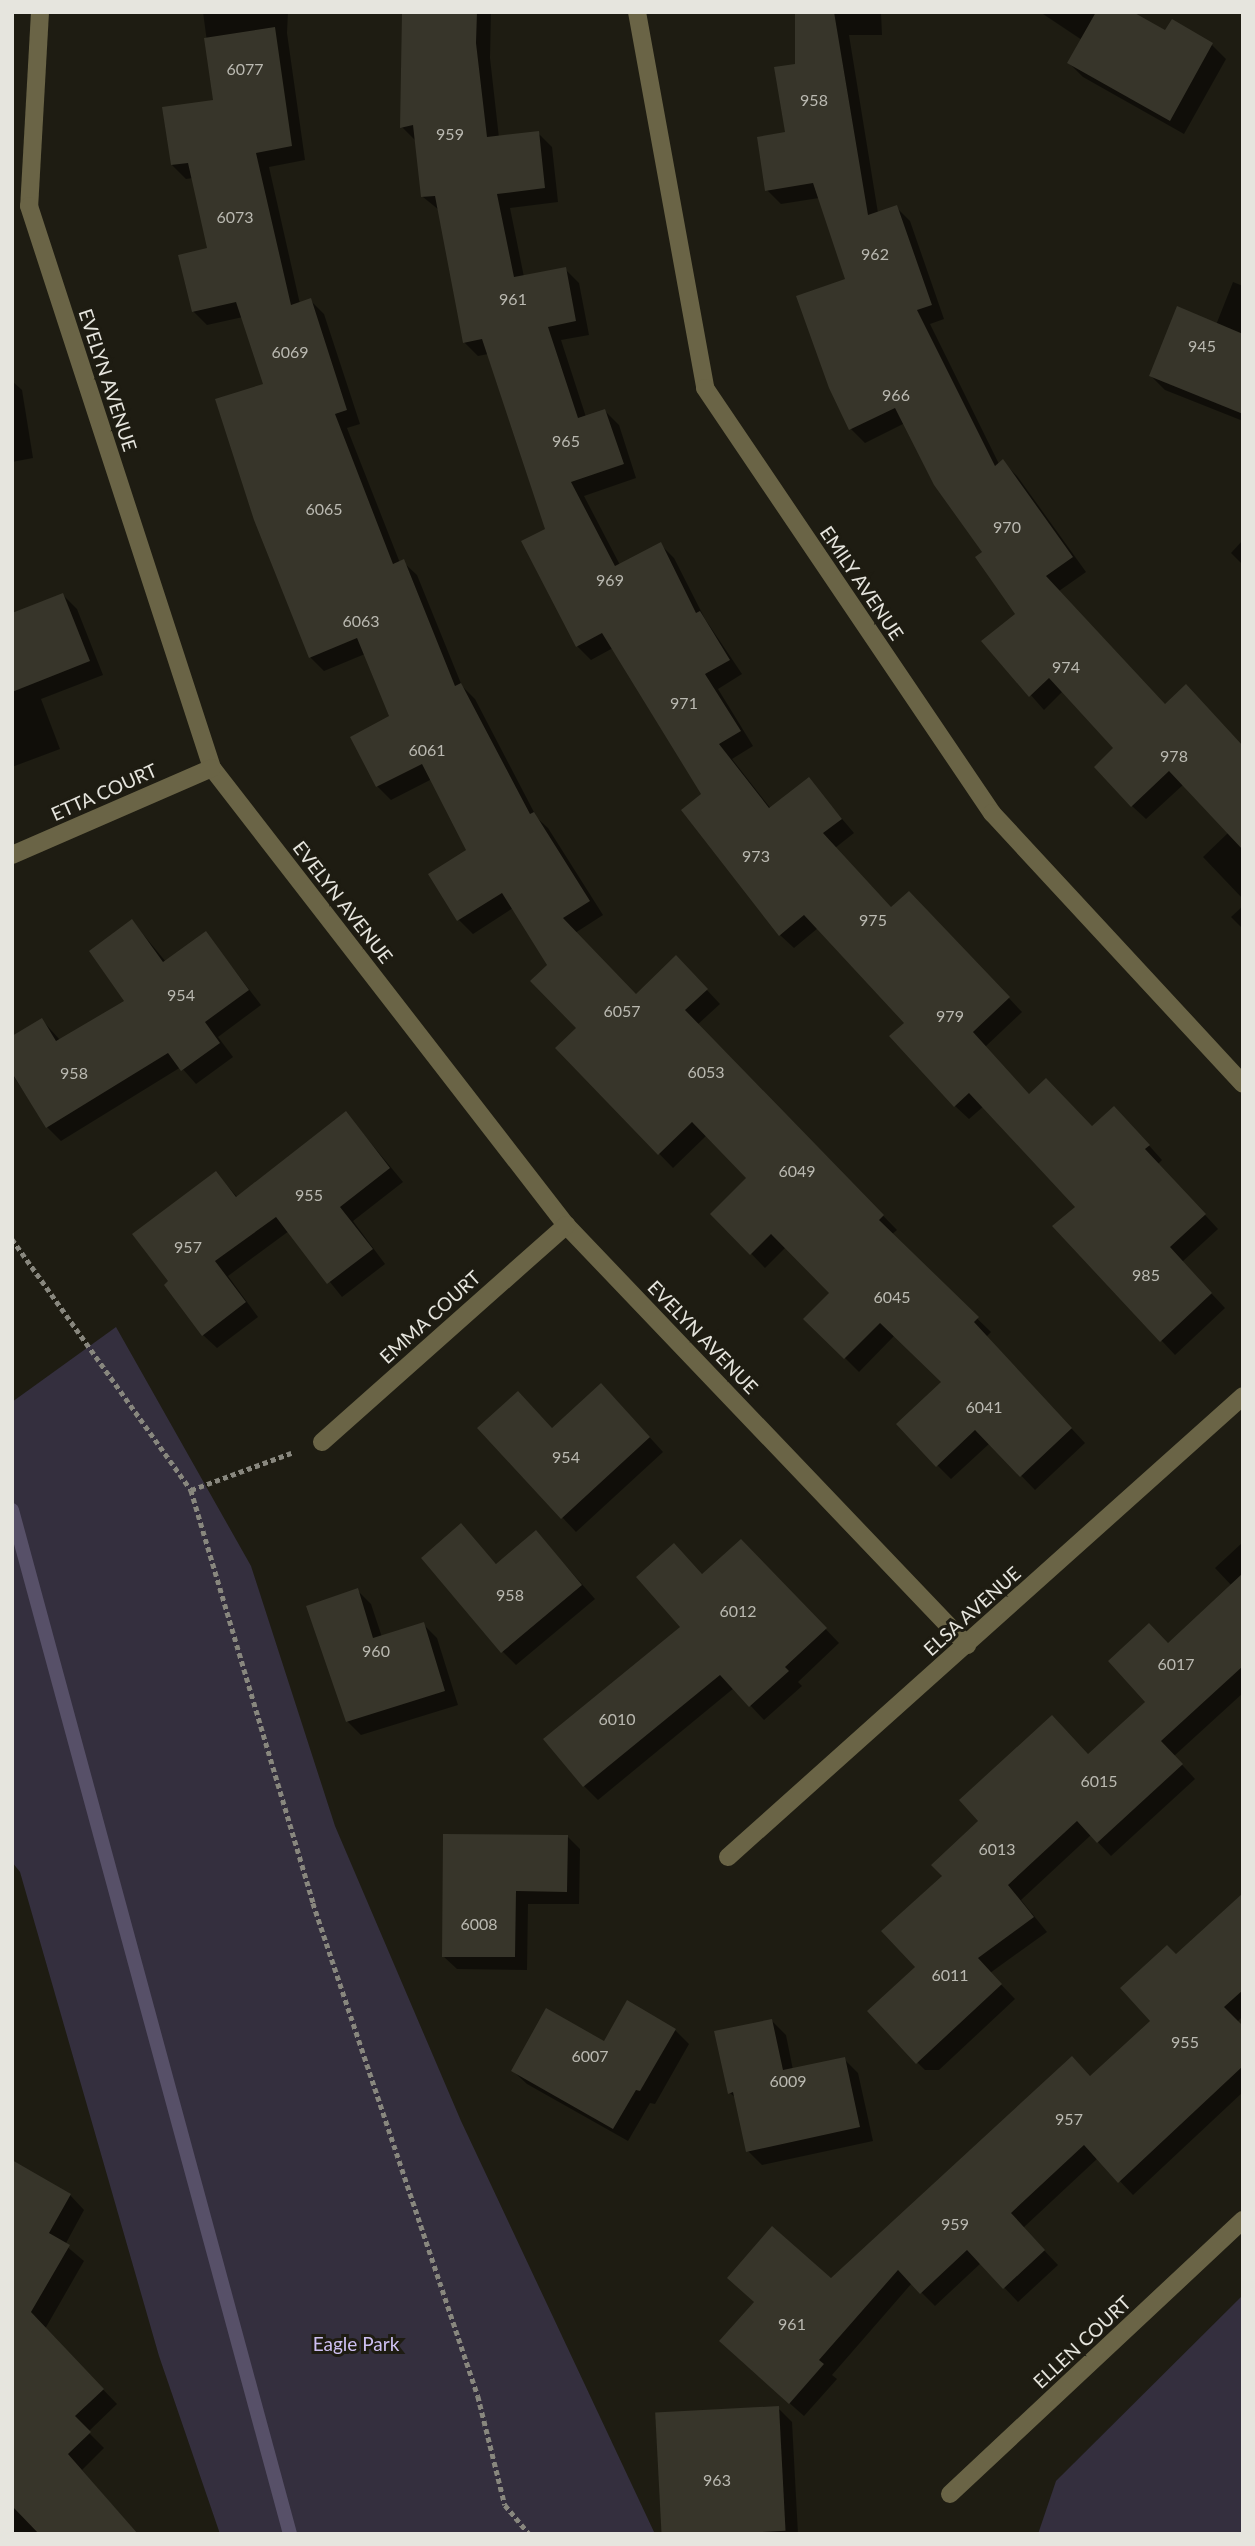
<!DOCTYPE html>
<html>
<head>
<meta charset="utf-8">
<style>
  body { margin:0 }
  #map { position:relative; width:1255px; height:2546px; overflow:hidden; background:#1e1c12; font-family:Lato,sans-serif }
  div>[style] { position:absolute }
  [style*='--x'] { left:calc(var(--x)*1px); top:calc(var(--y)*1px); width:calc(var(--w)*1px); rotate:calc(var(--a)*1deg) }
  .green>* { inset:0; background:#342f3e }
  .shadow>* { inset:0; background:#0007 }
  .stream>* { height:14px; margin:-7px; padding:0 7px; transform-origin:7px; border-radius:7px; background:#575068 }
  .building>* { inset:0; background:#37352a; transform-origin:0 0 }
  .path>* { height:4.5px; margin-top:-2.25px; transform-origin:0; background:repeating-linear-gradient(90deg,#88877e 0 5px,transparent 0 8.5px) }
  .street>* { height:18px; margin:-9px; padding:0 9px; transform-origin:9px; border-radius:9px; background:#6a6446 }
  span { translate:-50% -50%; white-space:nowrap; text-align:center; line-height:1.15; -webkit-text-stroke:6px #1e1c12; paint-order:stroke }
  .number-label { font-size:16px; color:#bab9b1 }
  .number-label span { -webkit-text-stroke-width:0 }
  .street-label { font-size:19px; color:#e6e5de }
  .park-label { font-size:19px; color:#cdbff1 }
  .frame { position:absolute; inset:0; border:14px solid #e6e5de; pointer-events:none }
</style>
</head>
<body>
<div id="map">
  <div class="green">
    <div style="clip-path:polygon(116px 1327px,251px 1566px,335px 1826px,461px 2121px,655px 2534px,220px 2534px,159px 2356px,20px 1872px,12px 1862px,12px 1402px)"></div>
    <div style="clip-path:polygon(1243px 2295px,1243px 2534px,1038px 2534px,1056px 2481px)"></div>
  </div>
  <div class="shadow">
    <div style="clip-path:polygon(203px 12px,288px 12px,287px 33px,305px 160px,269px 167px,300px 304px,310px 300px,324px 314px,360px 424px,347px 428px,400px 563px,403px 562px,417px 575px,462px 686px,475px 699px,537px 818px,548px 828px,603px 915px,575px 933px,636px 996px,690px 972px,720px 1004px,697px 1025px,897px 1230px,891px 1235px,991px 1332px,986px 1337px,1085px 1443px,1035px 1490px,990px 1443px,951px 1479px,937px 1465px,943px 1383px,895px 1335px,859px 1372px,806px 1319px,832px 1293px,786px 1247px,765px 1268px,713px 1214px,749px 1178px,707px 1135px,673px 1168px,557px 1048px,578px 1028px,549px 966px,513px 908px,473px 934px,459px 920px,430px 875px,469px 851px,432px 779px,391px 800px,377px 786px,392px 717px,365px 654px,324px 671px,310px 657px,265px 385px,243px 317px,207px 325px,193px 311px,209px 249px,193px 178px,186px 179px,172px 165px,215px 102px)"></div>
    <div style="clip-path:polygon(404px 12px,491px 12px,490px 58px,499px 138px,538px 133px,552px 147px,558px 202px,510px 208px,524px 277px,565px 269px,579px 283px,589px 335px,561px 340px,586px 417px,605px 411px,619px 425px,636px 478px,584px 496px,620px 565px,660px 544px,674px 558px,705px 619px,742px 674px,718px 689px,753px 746px,732px 759px,771px 809px,814px 786px,854px 833px,835px 848px,891px 909px,923px 907px,1022px 1012px,985px 1047px,1029px 1096px,1092px 1128px,1128px 1122px,1162px 1160px,1158px 1164px,1218px 1229px,1182px 1262px,1225px 1308px,1175px 1355px,1055px 1226px,1077px 1207px,984px 1106px,969px 1119px,955px 1106px,906px 1023px,818px 928px,794px 948px,780px 935px,704px 795px,613px 648px,591px 660px,577px 646px,547px 530px,488px 354px,478px 356px,464px 342px,439px 210px,423px 197px,417px 142px,402px 127px)"></div>
    <div style="clip-path:polygon(796px 12px,881px 12px,882px 35px,849px 35px,878px 213px,896px 207px,910px 221px,944px 319px,930px 324px,999px 464px,1003px 462px,1017px 476px,1086px 572px,1059px 591px,1165px 706px,1243px 748px,1243px 899px,1203px 857px,1229px 832px,1184px 784px,1146px 819px,1132px 806px,1116px 748px,1063px 691px,1044px 710px,983px 641px,1017px 614px,984px 553px,905px 423px,865px 443px,851px 429px,847px 280px,819px 198px,781px 204px,767px 190px,787px 134px,797px 65px)"></div>
    <div style="clip-path:polygon(1040px 12px,1129px 12px,1166px 33px,1172px 22px,1212px 45px,1226px 59px,1184px 134px,1083px 77px,1069px 63px,1082px 40px)"></div>
    <div style="clip-path:polygon(1233px 282px,1243px 286px,1243px 421px,1165px 390px,1151px 376px,1216px 325px)"></div>
    <div style="clip-path:polygon(12px 381px,22px 390px,33px 458px,12px 462px)"></div>
    <div style="clip-path:polygon(1243px 540px,1243px 565px,1231px 553px)"></div>
    <div style="clip-path:polygon(63px 595px,77px 609px,103px 675px,41px 699px,60px 749px,12px 767px,12px 615px)"></div>
    <div style="clip-path:polygon(1243px 906px,1243px 929px,1231px 917px)"></div>
    <div style="clip-path:polygon(132px 921px,166px 962px,206px 933px,261px 1005px,218px 1037px,233px 1057px,196px 1084px,181px 1067px,61px 1141px,47px 1127px,12px 1074px,12px 1038px,42px 1020px,60px 1040px,126px 1001px)"></div>
    <div style="clip-path:polygon(346px 1113px,403px 1182px,353px 1221px,385px 1264px,342px 1297px,289px 1231px,228px 1276px,258px 1317px,217px 1348px,203px 1335px,170px 1281px,216px 1173px,238px 1198px)"></div>
    <div style="clip-path:polygon(615px 1399px,663px 1452px,576px 1532px,479px 1428px,553px 1430px)"></div>
    <div style="clip-path:polygon(461px 1526px,497px 1565px,536px 1532px,595px 1599px,516px 1665px,502px 1651px)"></div>
    <div style="clip-path:polygon(741px 1541px,839px 1643px,798px 1682px,802px 1686px,764px 1720px,734px 1688px,598px 1800px,584px 1786px,683px 1627px,703px 1576px)"></div>
    <div style="clip-path:polygon(1243px 1542px,1243px 1693px,1174px 1756px,1195px 1779px,1111px 1856px,1091px 1835px,1021px 1900px,1047px 1932px,990px 1973px,1015px 1999px,939px 2070px,925px 2070px,910px 2055px,917px 1967px,1088px 1756px,1148px 1702px,1168px 1645px,1232px 1586px,1215px 1568px)"></div>
    <div style="clip-path:polygon(357px 1590px,371px 1604px,382px 1637px,423px 1624px,437px 1638px,458px 1705px,361px 1735px,347px 1721px)"></div>
    <div style="clip-path:polygon(567px 1836px,580px 1849px,579px 1904px,528px 1904px,527px 1970px,457px 1969px,443px 1956px)"></div>
    <div style="clip-path:polygon(1243px 1895px,1243px 2016px,1237px 2022px,1243px 2028px,1243px 2092px,1133px 2195px,1098px 2158px,1023px 2228px,1058px 2265px,1018px 2302px,981px 2263px,935px 2306px,912px 2283px,832px 2375px,837px 2379px,804px 2416px,735px 2355px,1090px 2078px,1152px 2021px,1176px 1956px)"></div>
    <div style="clip-path:polygon(772px 2021px,786px 2035px,793px 2070px,844px 2059px,858px 2073px,873px 2141px,762px 2165px,748px 2151px,737px 2099px,730px 2093px)"></div>
    <div style="clip-path:polygon(675px 2030px,689px 2044px,655px 2104px,650px 2103px,628px 2141px,527px 2084px,513px 2071px,605px 2043px)"></div>
    <div style="clip-path:polygon(12px 2162px,70px 2195px,84px 2210px,65px 2245px,84px 2261px,45px 2329px,117px 2404px,88px 2432px,104px 2448px,82px 2470px,137px 2534px,12px 2534px)"></div>
    <div style="clip-path:polygon(778px 2408px,792px 2422px,798px 2534px,664px 2534px)"></div>
  </div>
  <div class="stream">
    <div style="--x:12;--y:1510;--w:1061;--a:74.81"></div>
  </div>
  <div class="building">
    <div style="clip-path:polygon(402px 12px,477px 12px,476px 43px,487px 137px,539px 131px,545px 188px,497px 194px,514px 277px,566px 267px,576px 321px,548px 327px,578px 418px,605px 409px,624px 464px,571px 482px,615px 566px,661px 542px,696px 613px,700px 611px,730px 660px,705px 674px,741px 731px,719px 744px,769px 808px,809px 777px,842px 819px,823px 833px,891px 907px,909px 891px,1010px 997px,973px 1032px,1029px 1094px,1046px 1078px,1092px 1126px,1114px 1106px,1150px 1145px,1145px 1149px,1206px 1214px,1170px 1247px,1212px 1293px,1160px 1342px,1052px 1226px,1075px 1207px,969px 1093px,954px 1107px,889px 1036px,904px 1023px,804px 915px,779px 936px,681px 810px,701px 794px,602px 633px,576px 647px,521px 541px,545px 529px,482px 339px,463px 343px,435px 196px,421px 197px,413px 125px,400px 128px)"></div>
    <div style="clip-path:polygon(795px 12px,834px 12px,868px 215px,897px 205px,932px 305px,917px 310px,995px 466px,1003px 459px,1073px 557px,1046px 576px,1165px 704px,1186px 684px,1243px 746px,1243px 850px,1169px 771px,1131px 807px,1094px 767px,1113px 748px,1049px 678px,1029px 697px,981px 641px,1015px 614px,975px 557px,982px 552px,934px 485px,895px 408px,849px 430px,829px 388px,796px 296px,845px 279px,813px 183px,765px 191px,757px 137px,785px 132px,774px 67px,795px 64px)"></div>
    <div style="clip-path:polygon(1096px 12px,1133px 12px,1165px 30px,1172px 19px,1213px 43px,1170px 121px,1067px 63px)"></div>
    <div style="clip-path:polygon(275px 27px,292px 146px,256px 153px,291px 305px,311px 298px,347px 410px,335px 414px,393px 564px,404px 559px,455px 686px,461px 683px,530px 814px,534px 812px,590px 901px,563px 918px,636px 994px,676px 955px,708px 989px,685px 1010px,884px 1215px,879px 1220px,979px 1317px,974px 1322px,1072px 1428px,1020px 1477px,975px 1430px,936px 1467px,896px 1424px,941px 1382px,880px 1323px,844px 1359px,803px 1319px,829px 1293px,771px 1234px,750px 1255px,710px 1214px,746px 1178px,692px 1122px,658px 1155px,555px 1048px,576px 1028px,530px 981px,547px 965px,502px 893px,457px 921px,428px 874px,466px 850px,422px 764px,376px 787px,350px 737px,389px 716px,357px 638px,309px 658px,254px 520px,215px 399px,263px 384px,236px 302px,192px 312px,178px 255px,207px 248px,188px 163px,171px 165px,162px 107px,213px 100px,204px 38px)"></div>
    <div style="clip-path:polygon(1177px 306px,1243px 334px,1243px 414px,1149px 376px)"></div>
    <div style="clip-path:polygon(63px 593px,90px 661px,12px 692px,12px 613px)"></div>
    <div style="clip-path:polygon(132px 919px,163px 962px,206px 931px,249px 990px,205px 1022px,220px 1043px,181px 1071px,168px 1053px,46px 1128px,12px 1073px,12px 1036px,42px 1018px,56px 1041px,124px 1001px,89px 951px)"></div>
    <div style="clip-path:polygon(346px 1111px,390px 1168px,340px 1207px,373px 1249px,327px 1284px,276px 1217px,215px 1261px,246px 1302px,202px 1336px,164px 1285px,168px 1281px,132px 1234px,216px 1171px,236px 1197px)"></div>
    <div style="clip-path:polygon(601px 1383px,650px 1437px,561px 1519px,477px 1428px,518px 1391px,552px 1428px)"></div>
    <div style="clip-path:polygon(461px 1523px,496px 1564px,536px 1530px,582px 1585px,501px 1653px,421px 1558px)"></div>
    <div style="clip-path:polygon(741px 1539px,827px 1628px,785px 1667px,789px 1671px,749px 1707px,720px 1675px,583px 1787px,543px 1739px,680px 1627px,636px 1577px,674px 1543px,702px 1574px)"></div>
    <div style="clip-path:polygon(1243px 1573px,1243px 1666px,1161px 1741px,1183px 1764px,1097px 1843px,1077px 1821px,1008px 1885px,1034px 1917px,978px 1958px,1002px 1984px,916px 2064px,867px 2011px,915px 1967px,881px 1931px,942px 1876px,931px 1865px,978px 1821px,959px 1800px,1052px 1715px,1088px 1754px,1145px 1702px,1108px 1661px,1149px 1623px,1168px 1643px)"></div>
    <div style="clip-path:polygon(358px 1588px,373px 1638px,424px 1622px,445px 1691px,346px 1722px,306px 1606px)"></div>
    <div style="clip-path:polygon(443px 1834px,568px 1835px,567px 1892px,516px 1891px,515px 1957px,442px 1957px)"></div>
    <div style="clip-path:polygon(1243px 1893px,1243px 1990px,1224px 2007px,1243px 2026px,1243px 2066px,1118px 2183px,1084px 2145px,1011px 2213px,1045px 2250px,1003px 2289px,967px 2250px,920px 2294px,898px 2270px,819px 2360px,824px 2364px,789px 2404px,719px 2341px,754px 2302px,727px 2278px,772px 2226px,831px 2278px,1072px 2056px,1090px 2076px,1150px 2021px,1120px 1988px,1167px 1945px,1176px 1954px)"></div>
    <div style="clip-path:polygon(627px 2000px,676px 2029px,640px 2091px,636px 2090px,613px 2129px,511px 2071px,546px 2008px,604px 2041px)"></div>
    <div style="clip-path:polygon(772px 2019px,783px 2070px,845px 2057px,860px 2127px,746px 2152px,733px 2092px,728px 2094px,714px 2031px)"></div>
    <div style="clip-path:polygon(12px 2160px,71px 2194px,49px 2233px,70px 2245px,31px 2312px,104px 2389px,75px 2416px,91px 2432px,68px 2454px,138px 2534px,39px 2534px,12px 2506px)"></div>
    <div style="left:779px;top:2406px;width:125px;height:124px;rotate:87deg"></div>
  </div>
  <div class="path">
    <div style="--x:12;--y:1239;--w:308;--a:54.5"></div>
    <div style="--x:191;--y:1490;--w:431;--a:73.5"></div>
    <div style="--x:313;--y:1903;--w:520;--a:71.5"></div>
    <div style="--x:478;--y:2396;--w:112;--a:76.1"></div>
    <div style="--x:505;--y:2505;--w:38;--a:50"></div>
    <div style="--x:191;--y:1490;--w:107;--a:-20.3"></div>
  </div>
  <div class="street">
    <div style="--x:40;--y:12;--w:194;--a:93.2"></div>
    <div style="--x:29;--y:206;--w:591;--a:71.96"></div>
    <div style="--x:212;--y:768;--w:578;--a:52.24"></div>
    <div style="--x:566;--y:1225;--w:581;--a:46.33"></div>
    <div style="--x:637;--y:12;--w:382;--a:79.7"></div>
    <div style="--x:705;--y:388;--w:513;--a:55.97"></div>
    <div style="--x:992;--y:813;--w:369;--a:47.2"></div>
    <div style="--x:12;--y:855;--w:218;--a:-23.5"></div>
    <div style="--x:322;--y:1442;--w:327;--a:-41.6"></div>
    <div style="--x:728;--y:1857;--w:691;--a:-41.83"></div>
    <div style="--x:950;--y:2494;--w:401;--a:-43.1"></div>
  </div>
  <div class="number-label">
    <span style="left:245px;top:69px">6077</span>
    <span style="left:814px;top:100px">958</span>
    <span style="left:450px;top:134px">959</span>
    <span style="left:235px;top:217px">6073</span>
    <span style="left:875px;top:254px">962</span>
    <span style="left:513px;top:299px">961</span>
    <span style="left:1202px;top:346px">945</span>
    <span style="left:290px;top:352px">6069</span>
    <span style="left:896px;top:395px">966</span>
    <span style="left:566px;top:441px">965</span>
    <span style="left:324px;top:509px">6065</span>
    <span style="left:1007px;top:527px">970</span>
    <span style="left:610px;top:580px">969</span>
    <span style="left:361px;top:621px">6063</span>
    <span style="left:1066px;top:667px">974</span>
    <span style="left:684px;top:703px">971</span>
    <span style="left:427px;top:750px">6061</span>
    <span style="left:1174px;top:756px">978</span>
    <span style="left:756px;top:856px">973</span>
    <span style="left:873px;top:920px">975</span>
    <span style="left:181px;top:995px">954</span>
    <span style="left:622px;top:1011px">6057</span>
    <span style="left:950px;top:1016px">979</span>
    <span style="left:706px;top:1072px">6053</span>
    <span style="left:74px;top:1073px">958</span>
    <span style="left:797px;top:1171px">6049</span>
    <span style="left:309px;top:1195px">955</span>
    <span style="left:188px;top:1247px">957</span>
    <span style="left:1146px;top:1275px">985</span>
    <span style="left:892px;top:1297px">6045</span>
    <span style="left:984px;top:1407px">6041</span>
    <span style="left:566px;top:1457px">954</span>
    <span style="left:510px;top:1595px">958</span>
    <span style="left:738px;top:1611px">6012</span>
    <span style="left:376px;top:1651px">960</span>
    <span style="left:1176px;top:1664px">6017</span>
    <span style="left:617px;top:1719px">6010</span>
    <span style="left:1099px;top:1781px">6015</span>
    <span style="left:997px;top:1849px">6013</span>
    <span style="left:479px;top:1924px">6008</span>
    <span style="left:950px;top:1975px">6011</span>
    <span style="left:1185px;top:2042px">955</span>
    <span style="left:590px;top:2056px">6007</span>
    <span style="left:788px;top:2081px">6009</span>
    <span style="left:1069px;top:2119px">957</span>
    <span style="left:955px;top:2224px">959</span>
    <span style="left:792px;top:2324px">961</span>
    <span style="left:717px;top:2480px">963</span>
  </div>
  <div class="street-label">
    <span style="left:108px;top:380px;rotate:72deg">EVELYN AVENUE</span>
    <span style="left:862px;top:583px;rotate:56deg">EMILY AVENUE</span>
    <span style="left:104px;top:792px;rotate:-24deg">ETTA COURT</span>
    <span style="left:343px;top:902px;rotate:52deg">EVELYN AVENUE</span>
    <span style="left:430px;top:1317px;rotate:-42deg">EMMA COURT</span>
    <span style="left:703px;top:1337px;rotate:46deg">EVELYN AVENUE</span>
    <span style="left:972px;top:1611px;rotate:-42deg">ELSA AVENUE</span>
    <span style="left:1082px;top:2342px;rotate:-43deg">ELLEN COURT</span>
  </div>
  <div class="park-label">
    <span style="left:356px;top:2344px">Eagle Park</span>
  </div>
  <div class="frame"></div>
</div>
</body>
</html>
